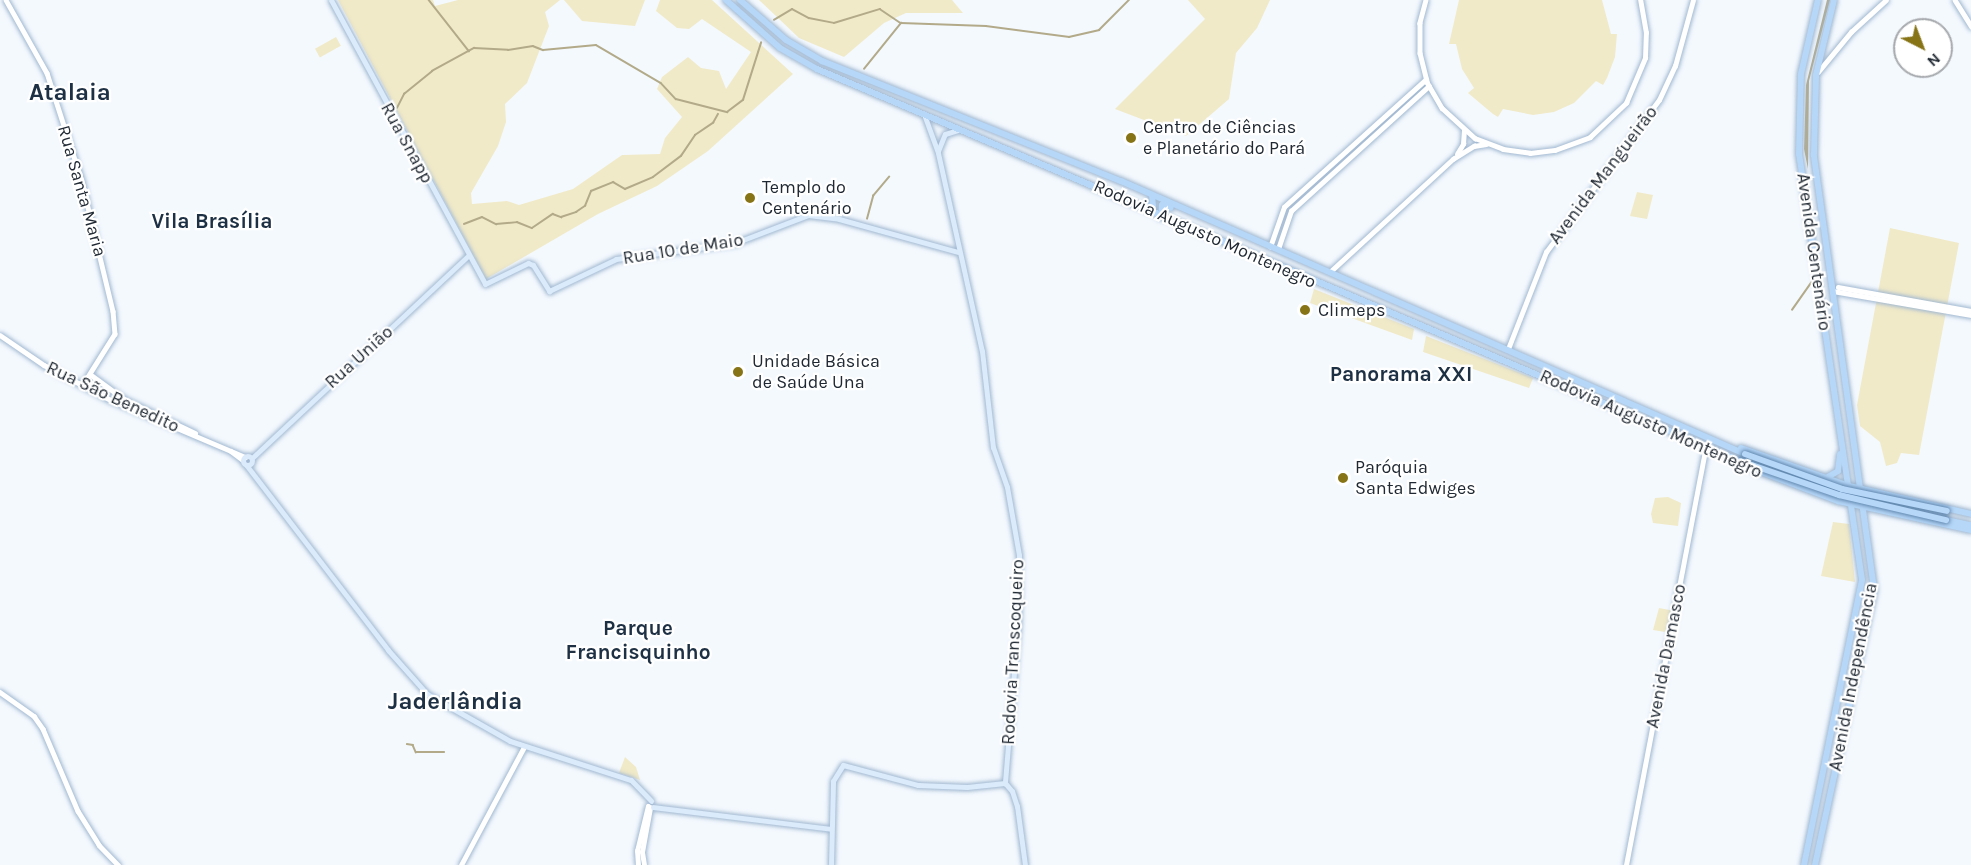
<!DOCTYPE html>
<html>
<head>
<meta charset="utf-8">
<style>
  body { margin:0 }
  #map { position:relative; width:1971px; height:865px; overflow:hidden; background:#f4f9fe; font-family:Karla,sans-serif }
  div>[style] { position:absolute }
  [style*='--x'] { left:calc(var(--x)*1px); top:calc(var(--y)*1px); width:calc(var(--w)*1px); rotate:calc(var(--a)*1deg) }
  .green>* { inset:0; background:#f1eac8; transform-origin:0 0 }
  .water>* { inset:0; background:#b2aa89 }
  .stream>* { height:1.5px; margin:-0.75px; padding:0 0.75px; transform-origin:0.75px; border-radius:0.75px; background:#b2aa89 }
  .roads { filter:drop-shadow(0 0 2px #a1b8d1) drop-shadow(0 0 2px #a1b8d1) }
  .tertiary>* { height:4.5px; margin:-2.25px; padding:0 2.25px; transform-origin:2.25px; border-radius:2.25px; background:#fff }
  .secondary>* { height:5px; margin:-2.5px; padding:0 2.5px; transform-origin:2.5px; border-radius:2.5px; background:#dbebfb }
  .secondary>.ring { margin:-2.5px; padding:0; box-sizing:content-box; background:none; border:5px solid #dbebfb; border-radius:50% }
  .primary>* { height:6px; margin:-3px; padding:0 3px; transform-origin:3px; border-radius:3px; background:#b6d7f8 }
  .bridges { filter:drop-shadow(0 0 2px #6289b0) drop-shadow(0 0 2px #6289b0) }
  .primary-bridge>* { height:6px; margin:-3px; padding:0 3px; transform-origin:3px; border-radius:3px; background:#b6d7f8 }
  .dots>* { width:16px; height:16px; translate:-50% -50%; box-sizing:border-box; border:3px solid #fff; border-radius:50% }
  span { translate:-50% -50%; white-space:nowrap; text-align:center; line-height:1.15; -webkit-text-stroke:4.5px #fff; paint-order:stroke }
  .poi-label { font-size:18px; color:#202933 }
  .left { translate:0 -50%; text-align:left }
  .street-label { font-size:18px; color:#202933 }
  .quarter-label { font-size:21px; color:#1d3044; font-weight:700 }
  .district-label { font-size:24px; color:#1d3044; font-weight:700 }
  .north { position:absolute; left:1893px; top:18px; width:60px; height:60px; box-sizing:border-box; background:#fff; border:2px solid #a6a9ad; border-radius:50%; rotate:138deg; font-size:16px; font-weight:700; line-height:24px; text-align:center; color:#202933 }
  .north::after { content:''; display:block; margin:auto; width:21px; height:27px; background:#877417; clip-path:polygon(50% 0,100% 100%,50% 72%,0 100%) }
</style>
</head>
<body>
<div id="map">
  <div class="green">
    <div style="clip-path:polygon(338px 0,433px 0,435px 6px,458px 0,560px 0,545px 12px,549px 26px,527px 83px,505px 104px,506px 122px,498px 146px,471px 193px,472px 204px,507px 201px,519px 205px,573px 189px,622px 155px,660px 154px,665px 138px,682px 117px,657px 89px,662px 77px,688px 57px,701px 68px,719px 71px,726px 89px,751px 52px,702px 19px,689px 29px,677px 28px,656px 11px,660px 0,712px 0,793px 74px,708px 151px,657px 186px,598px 214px,486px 279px)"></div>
    <div style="clip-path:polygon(564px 0,645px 0,635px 26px,582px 21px)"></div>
    <div style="clip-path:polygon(759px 0,952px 0,963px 13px,906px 13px,884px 23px,844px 57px,799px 38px)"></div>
    <div style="clip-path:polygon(1188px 0,1270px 0,1257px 28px,1236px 53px,1229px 99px,1186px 136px,1115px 109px,1205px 19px)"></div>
    <div style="clip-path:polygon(1459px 0,1602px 0,1611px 34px,1617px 34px,1615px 57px,1607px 78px,1603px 85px,1596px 81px,1574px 103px,1554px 112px,1533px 115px,1503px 109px,1498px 117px,1493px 114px,1468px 93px,1474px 88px,1462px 69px,1456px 44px,1449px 44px)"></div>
    <div style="left:336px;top:37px;width:10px;height:24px;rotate:61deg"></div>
    <div style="clip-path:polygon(1637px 192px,1653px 195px,1647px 219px,1630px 216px)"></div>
    <div style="clip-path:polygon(1890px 228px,1959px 243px,1919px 455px,1901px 453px,1897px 463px,1886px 466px,1880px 442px,1860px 426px,1857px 405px)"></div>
    <div style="clip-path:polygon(1314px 289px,1414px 329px,1412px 340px,1310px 303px)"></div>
    <div style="clip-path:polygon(1426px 336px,1533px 378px,1529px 388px,1423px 352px)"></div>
    <div style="clip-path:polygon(1668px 497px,1681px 503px,1678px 526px,1653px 523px,1651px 514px,1655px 498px)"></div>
    <div style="clip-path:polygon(1833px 522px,1849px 524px,1855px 582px,1821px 576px)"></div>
    <div style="clip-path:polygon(1659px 608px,1675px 611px,1665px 632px,1653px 630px)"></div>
    <div style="clip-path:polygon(625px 757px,636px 767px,640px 780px,619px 773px)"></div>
  </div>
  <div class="water">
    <div style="clip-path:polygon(1827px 0,1830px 0,1809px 81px,1808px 169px,1804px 149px,1806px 85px)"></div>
  </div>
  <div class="stream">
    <div style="--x:429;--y:0;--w:65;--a:51.9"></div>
    <div style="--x:774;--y:20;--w:21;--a:-31"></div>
    <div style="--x:792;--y:9;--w:19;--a:28"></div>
    <div style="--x:809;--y:18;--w:25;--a:11"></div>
    <div style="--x:834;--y:23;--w:48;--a:-16.9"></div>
    <div style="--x:880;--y:9;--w:25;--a:34"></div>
    <div style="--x:901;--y:23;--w:85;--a:2"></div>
    <div style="--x:986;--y:26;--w:84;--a:7.5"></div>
    <div style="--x:1069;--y:37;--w:31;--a:-13"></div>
    <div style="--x:1099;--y:30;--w:42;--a:-45"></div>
    <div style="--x:864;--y:69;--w:59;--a:-51.2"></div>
    <div style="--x:397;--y:108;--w:16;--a:-63"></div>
    <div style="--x:404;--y:94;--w:36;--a:-39"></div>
    <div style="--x:432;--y:71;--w:48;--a:-28.7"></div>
    <div style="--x:474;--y:48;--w:34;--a:3"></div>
    <div style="--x:508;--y:50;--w:25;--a:-9"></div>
    <div style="--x:533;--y:46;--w:11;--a:22"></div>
    <div style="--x:543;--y:50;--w:53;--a:-5.4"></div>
    <div style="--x:596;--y:45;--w:75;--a:30.3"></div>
    <div style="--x:661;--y:83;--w:22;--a:47"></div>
    <div style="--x:676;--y:99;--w:53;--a:14.3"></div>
    <div style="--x:727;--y:112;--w:20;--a:-37"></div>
    <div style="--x:743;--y:100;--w:60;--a:-72.5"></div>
    <div style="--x:867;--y:219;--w:24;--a:-75"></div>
    <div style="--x:873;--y:196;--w:25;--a:-50"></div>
    <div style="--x:464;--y:224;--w:19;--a:-21"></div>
    <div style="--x:482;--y:217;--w:16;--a:27"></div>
    <div style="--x:496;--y:224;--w:21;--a:-5"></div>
    <div style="--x:517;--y:222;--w:16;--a:22"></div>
    <div style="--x:532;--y:228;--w:25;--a:-34"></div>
    <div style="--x:553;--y:214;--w:9;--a:21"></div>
    <div style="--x:561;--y:217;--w:16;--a:-18"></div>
    <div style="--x:576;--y:212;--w:11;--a:-34"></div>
    <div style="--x:585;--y:206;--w:16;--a:-68"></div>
    <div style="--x:591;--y:191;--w:24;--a:-22"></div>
    <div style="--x:613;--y:182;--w:14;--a:30"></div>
    <div style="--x:625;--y:189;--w:30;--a:-23"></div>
    <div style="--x:653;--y:177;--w:35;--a:-37"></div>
    <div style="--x:681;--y:156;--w:25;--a:-56"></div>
    <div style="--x:695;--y:135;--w:22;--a:-34"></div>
    <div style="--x:713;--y:123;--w:10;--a:-61"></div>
    <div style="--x:1792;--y:310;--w:35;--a:-55"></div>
    <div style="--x:407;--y:744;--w:6;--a:9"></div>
    <div style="--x:413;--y:745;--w:8;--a:67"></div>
    <div style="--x:416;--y:752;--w:28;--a:0"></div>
  </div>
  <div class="roads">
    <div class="tertiary">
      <div style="--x:6;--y:0;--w:84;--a:60.7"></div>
      <div style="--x:47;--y:73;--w:110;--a:72.1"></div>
      <div style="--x:81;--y:178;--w:137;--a:76.5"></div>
      <div style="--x:113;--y:311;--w:23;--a:85"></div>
      <div style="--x:115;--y:334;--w:60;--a:122.1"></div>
      <div style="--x:1426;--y:0;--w:24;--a:105"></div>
      <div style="--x:1420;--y:23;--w:30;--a:90"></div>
      <div style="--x:1420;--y:53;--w:30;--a:76"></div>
      <div style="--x:1427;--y:82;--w:30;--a:60"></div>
      <div style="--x:1442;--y:108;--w:45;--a:42.3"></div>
      <div style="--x:1475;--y:138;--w:30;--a:21"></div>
      <div style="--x:1503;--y:149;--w:27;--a:8"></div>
      <div style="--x:1530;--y:153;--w:25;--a:-7"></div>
      <div style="--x:1555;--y:150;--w:37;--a:-20"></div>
      <div style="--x:1590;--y:137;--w:50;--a:-43.4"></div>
      <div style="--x:1626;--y:103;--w:49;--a:-67.1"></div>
      <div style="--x:1645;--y:58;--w:25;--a:-88"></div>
      <div style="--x:1646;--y:33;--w:34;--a:-100"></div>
      <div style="--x:1955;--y:0;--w:31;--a:58"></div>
      <div style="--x:1818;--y:72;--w:52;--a:-50.5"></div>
      <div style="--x:1851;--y:32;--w:47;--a:-42.4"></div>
      <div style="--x:1457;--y:154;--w:12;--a:-59"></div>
      <div style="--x:1463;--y:144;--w:14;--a:-86"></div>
      <div style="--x:1270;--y:247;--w:42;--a:-70.7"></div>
      <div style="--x:1284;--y:207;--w:191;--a:-42"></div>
      <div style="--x:1278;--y:249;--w:40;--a:-71.1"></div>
      <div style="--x:1291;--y:211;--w:186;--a:-42.2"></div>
      <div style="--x:1331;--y:271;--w:166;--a:-42.6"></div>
      <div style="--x:1453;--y:159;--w:25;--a:-32"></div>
      <div style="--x:1474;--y:146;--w:12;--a:-9"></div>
      <div style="--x:1838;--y:287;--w:135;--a:10.2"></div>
      <div style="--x:1833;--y:291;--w:140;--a:9.9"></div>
      <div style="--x:0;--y:335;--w:53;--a:34.3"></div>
      <div style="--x:44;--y:365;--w:76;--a:27.6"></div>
      <div style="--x:111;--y:400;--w:146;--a:23"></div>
      <div style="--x:1508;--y:349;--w:104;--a:-68.6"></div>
      <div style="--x:1546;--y:252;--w:189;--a:-53.4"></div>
      <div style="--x:1659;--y:100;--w:38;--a:-65"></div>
      <div style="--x:1675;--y:66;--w:68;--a:-74.7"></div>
      <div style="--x:90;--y:374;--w:42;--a:36.3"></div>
      <div style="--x:124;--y:399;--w:79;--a:25.6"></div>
      <div style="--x:231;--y:451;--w:15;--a:37"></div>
      <div style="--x:0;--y:692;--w:42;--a:35.2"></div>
      <div style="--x:34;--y:716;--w:16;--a:55"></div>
      <div style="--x:43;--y:729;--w:89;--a:66.9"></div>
      <div style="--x:78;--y:811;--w:40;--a:58"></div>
      <div style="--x:99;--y:845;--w:28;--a:46"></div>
      <div style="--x:461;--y:865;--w:134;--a:-61.9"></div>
      <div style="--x:638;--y:865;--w:14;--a:-94"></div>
      <div style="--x:637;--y:851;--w:46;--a:-76.3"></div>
      <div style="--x:644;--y:865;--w:13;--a:-99"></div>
      <div style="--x:642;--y:852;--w:45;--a:-79.7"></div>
      <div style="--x:1626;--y:865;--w:426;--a:-79.2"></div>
    </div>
    <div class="secondary">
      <div style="--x:331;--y:0;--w:323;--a:61.5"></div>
      <div style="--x:485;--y:284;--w:48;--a:-26"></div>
      <div style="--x:528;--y:263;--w:5;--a:22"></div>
      <div style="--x:533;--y:265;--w:31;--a:58"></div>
      <div style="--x:549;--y:291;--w:74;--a:-25.5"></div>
      <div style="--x:616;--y:259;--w:120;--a:-7.7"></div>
      <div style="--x:735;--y:243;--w:78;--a:-21"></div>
      <div style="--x:808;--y:215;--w:31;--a:7"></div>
      <div style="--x:839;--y:219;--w:123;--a:15.5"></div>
      <div style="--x:925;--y:117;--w:38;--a:70"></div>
      <div style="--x:938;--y:153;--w:203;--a:77.5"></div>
      <div style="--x:982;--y:351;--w:97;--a:83.5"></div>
      <div style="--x:993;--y:447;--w:42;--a:70.7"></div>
      <div style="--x:1007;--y:487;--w:69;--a:80"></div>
      <div style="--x:1019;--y:555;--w:69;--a:90.8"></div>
      <div style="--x:1018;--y:624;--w:160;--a:94.7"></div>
      <div style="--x:938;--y:151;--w:18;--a:-68"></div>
      <div style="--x:945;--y:134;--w:14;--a:-17"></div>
      <div class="ring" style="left:243.5px;top:456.5px;width:4px;height:4px"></div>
      <div style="--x:252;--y:458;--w:296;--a:-43.1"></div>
      <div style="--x:247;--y:466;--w:232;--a:52.5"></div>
      <div style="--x:388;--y:650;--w:59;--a:48.4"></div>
      <div style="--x:427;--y:694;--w:95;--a:29.5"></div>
      <div style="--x:510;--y:741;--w:127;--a:17.9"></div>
      <div style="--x:631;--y:780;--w:29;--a:46"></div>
      <div style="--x:1005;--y:783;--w:11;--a:49"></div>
      <div style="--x:1012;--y:791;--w:16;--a:72"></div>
      <div style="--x:1017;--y:806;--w:60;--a:82.3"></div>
      <div style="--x:653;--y:807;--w:179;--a:7"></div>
      <div style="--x:831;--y:865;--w:84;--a:-88.6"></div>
      <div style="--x:833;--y:781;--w:19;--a:-58"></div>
      <div style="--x:843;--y:765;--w:78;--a:14.9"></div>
      <div style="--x:918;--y:785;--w:49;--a:2.3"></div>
      <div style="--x:967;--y:787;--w:38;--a:-6"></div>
    </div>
    <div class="primary">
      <div style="--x:726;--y:0;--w:72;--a:41.6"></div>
      <div style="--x:780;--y:48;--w:43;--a:29.6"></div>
      <div style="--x:817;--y:69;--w:1003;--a:23.01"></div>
      <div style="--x:740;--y:0;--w:61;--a:41"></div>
      <div style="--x:786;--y:40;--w:42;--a:30.3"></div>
      <div style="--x:822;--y:61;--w:322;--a:21.9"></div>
      <div style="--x:1121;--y:181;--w:681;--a:23.63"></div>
      <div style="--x:1145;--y:207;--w:8;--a:-7"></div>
      <div style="--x:1153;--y:206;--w:11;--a:-95"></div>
      <div style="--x:1161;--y:217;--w:12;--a:-85"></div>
      <div style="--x:1162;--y:205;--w:9;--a:18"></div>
      <div style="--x:1741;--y:448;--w:114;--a:19.4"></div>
      <div style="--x:1849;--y:486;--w:125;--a:12.9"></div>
      <div style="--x:1740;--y:464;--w:105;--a:20.7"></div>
      <div style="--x:1838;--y:501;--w:136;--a:12.3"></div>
      <div style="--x:1826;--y:478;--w:14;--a:-30"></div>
      <div style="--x:1838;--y:471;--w:17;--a:-83"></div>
      <div style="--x:1946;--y:520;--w:24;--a:12"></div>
      <div style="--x:1804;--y:865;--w:291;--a:-78.5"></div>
      <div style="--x:1862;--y:580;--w:431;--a:-98.4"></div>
      <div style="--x:1799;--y:154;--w:80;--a:-88.6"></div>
      <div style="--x:1801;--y:74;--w:76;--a:-77.1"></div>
      <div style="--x:1815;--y:865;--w:282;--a:-77.9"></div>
      <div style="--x:1874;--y:589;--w:439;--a:-97.9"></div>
      <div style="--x:1814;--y:154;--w:79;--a:-88.5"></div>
      <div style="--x:1816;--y:75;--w:77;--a:-76.5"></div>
    </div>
  </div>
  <div class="bridges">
    <div class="primary-bridge">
      <div style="--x:1745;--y:454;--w:103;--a:19.8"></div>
      <div style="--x:1842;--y:489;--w:107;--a:11.8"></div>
      <div style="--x:1740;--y:461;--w:105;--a:19"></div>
      <div style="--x:1839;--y:495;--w:110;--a:13.2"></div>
    </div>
  </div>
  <div class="dots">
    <div style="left:1131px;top:138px;background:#877417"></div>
    <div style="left:750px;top:198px;background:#877417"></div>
    <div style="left:1305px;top:310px;background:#877417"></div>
    <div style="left:738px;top:372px;background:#877417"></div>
    <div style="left:1343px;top:478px;background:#877417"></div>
  </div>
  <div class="poi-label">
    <span class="left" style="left:1143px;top:138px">Centro de Ciências<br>e Planetário do Pará</span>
    <span class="left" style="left:762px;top:198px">Templo do<br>Centenário</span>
    <span class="left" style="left:1318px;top:310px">Climeps</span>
    <span class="left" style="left:752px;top:372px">Unidade Básica<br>de Saúde Una</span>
    <span class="left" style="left:1355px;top:478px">Paróquia<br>Santa Edwiges</span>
  </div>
  <div class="street-label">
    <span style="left:407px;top:143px;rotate:61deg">Rua Snapp</span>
    <span style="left:1603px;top:175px;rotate:-53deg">Avenida Mangueirão</span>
    <span style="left:82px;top:191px;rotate:74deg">Rua Santa Maria</span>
    <span style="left:1205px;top:234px;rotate:24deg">Rodovia Augusto Montenegro</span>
    <span style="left:683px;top:249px;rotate:-9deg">Rua 10 de Maio</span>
    <span style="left:1814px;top:252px;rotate:82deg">Avenida Centenário</span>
    <span style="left:359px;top:357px;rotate:-42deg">Rua União</span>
    <span style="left:113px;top:397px;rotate:25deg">Rua São Benedito</span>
    <span style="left:1651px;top:424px;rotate:24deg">Rodovia Augusto Montenegro</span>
    <span style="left:1013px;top:652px;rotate:-87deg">Rodovia Transcoqueiro</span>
    <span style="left:1666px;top:656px;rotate:-79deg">Avenida Damasco</span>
    <span style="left:1853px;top:677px;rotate:-79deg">Avenida Independência</span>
  </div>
  <div class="quarter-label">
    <span style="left:212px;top:221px">Vila Brasília</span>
    <span style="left:1401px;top:374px">Panorama XXI</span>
    <span style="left:638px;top:640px">Parque<br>Francisquinho</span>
  </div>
  <div class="district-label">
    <span style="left:70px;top:93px">Atalaia</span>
    <span style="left:455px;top:702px">Jaderlândia</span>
  </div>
  <div class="north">N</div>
</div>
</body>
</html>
